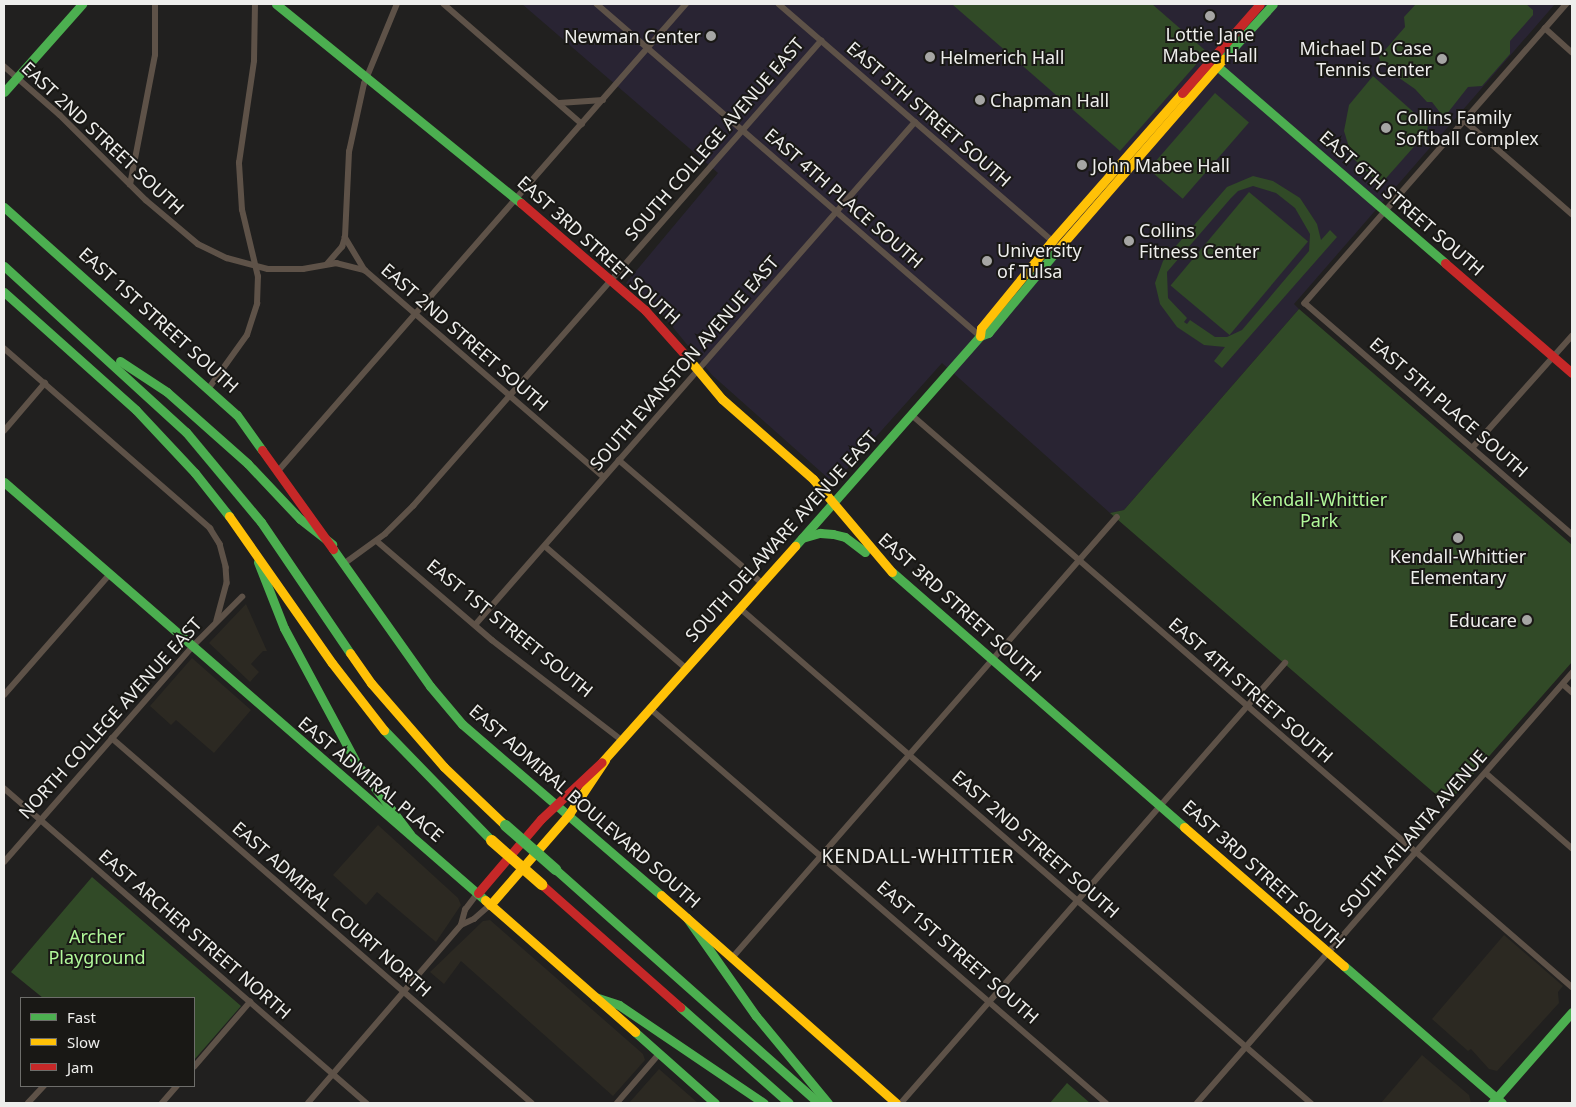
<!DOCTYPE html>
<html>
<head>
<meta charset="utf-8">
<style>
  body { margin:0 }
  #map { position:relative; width:1576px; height:1107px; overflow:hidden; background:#21201f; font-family:"Noto Sans",sans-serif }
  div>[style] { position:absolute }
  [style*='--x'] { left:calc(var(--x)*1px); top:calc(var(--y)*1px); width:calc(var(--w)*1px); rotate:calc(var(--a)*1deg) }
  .built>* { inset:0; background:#2c2922 }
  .education>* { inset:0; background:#292433 }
  .green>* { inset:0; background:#314a27; transform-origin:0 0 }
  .street>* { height:5.5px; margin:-2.75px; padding:0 2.75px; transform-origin:2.75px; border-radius:2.75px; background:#5e5248 }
  .fast>* { height:9px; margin:-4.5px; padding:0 4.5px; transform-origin:4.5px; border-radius:4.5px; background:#4caf50 }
  .slow>* { height:9px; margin:-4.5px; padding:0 4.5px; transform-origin:4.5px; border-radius:4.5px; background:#ffc107 }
  .jam>* { height:9px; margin:-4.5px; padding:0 4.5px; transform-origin:4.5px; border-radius:4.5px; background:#c62828 }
  .fast-bridge>* { height:11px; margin:-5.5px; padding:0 5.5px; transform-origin:5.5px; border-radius:5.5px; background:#4caf50 }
  .slow-bridge>* { height:11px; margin:-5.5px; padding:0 5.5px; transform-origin:5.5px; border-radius:5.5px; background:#ffc107 }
  .dots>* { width:14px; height:14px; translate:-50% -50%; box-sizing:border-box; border:2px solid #191815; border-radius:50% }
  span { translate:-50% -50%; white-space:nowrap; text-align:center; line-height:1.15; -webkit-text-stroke:4px #191815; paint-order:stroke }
  .poi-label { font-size:18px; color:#eeeeec }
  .right { translate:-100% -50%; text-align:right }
  .left { translate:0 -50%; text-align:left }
  .street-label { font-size:18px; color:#eeeeec }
  .park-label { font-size:18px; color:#b1f89a }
  .neighbourhood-label { font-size:19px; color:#eeeeec; letter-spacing:1px }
  .frame { position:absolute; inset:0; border:5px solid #eeeeec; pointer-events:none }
  .legend { position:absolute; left:20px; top:997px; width:175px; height:90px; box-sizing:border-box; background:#191815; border:1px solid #6e6e6b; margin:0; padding:6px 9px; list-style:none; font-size:15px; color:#eeeeec }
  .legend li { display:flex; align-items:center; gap:10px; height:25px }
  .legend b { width:25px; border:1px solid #6e6e6b }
</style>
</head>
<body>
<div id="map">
  <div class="built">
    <div style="clip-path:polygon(246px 604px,267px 651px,263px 651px,251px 664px,259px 672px,250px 682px,209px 643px)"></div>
    <div style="clip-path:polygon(192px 658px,251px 710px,214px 753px,176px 720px,171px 725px,150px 706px)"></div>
    <div style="clip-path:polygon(378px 825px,458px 898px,461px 905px,436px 942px,377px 892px,366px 905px,333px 875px)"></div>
    <div style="clip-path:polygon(490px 920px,643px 1054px,645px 1060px,613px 1096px,461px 961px,444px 984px,430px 972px,483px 921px)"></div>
    <div style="clip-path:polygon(1504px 935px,1563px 986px,1558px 992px,1559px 1003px,1497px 1071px,1489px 1069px,1471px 1049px,1468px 1051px,1432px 1019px)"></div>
    <div style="clip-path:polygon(1422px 1055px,1469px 1095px,1471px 1103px,1381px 1103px)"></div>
    <div style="clip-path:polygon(659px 1069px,698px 1103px,629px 1103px)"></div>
  </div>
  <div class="education">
    <div style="clip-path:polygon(522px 4px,1555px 4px,1294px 304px,1299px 309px,1124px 510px,1110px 513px,942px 363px,839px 478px,829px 479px,712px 375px,662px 314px,626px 283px,718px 173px)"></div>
  </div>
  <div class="green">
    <div style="clip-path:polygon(1152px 4px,1207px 52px,1120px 151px,953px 5px)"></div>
    <div style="clip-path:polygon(1416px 4px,1526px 4px,1533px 10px,1533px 15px,1510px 41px,1510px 54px,1482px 86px,1468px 87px,1446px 115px,1442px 115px,1432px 102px,1427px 102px,1415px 89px,1395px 75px,1394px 70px,1380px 61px,1379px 57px,1405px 27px,1404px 17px)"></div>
    <div style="clip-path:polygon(1373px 76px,1428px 125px,1427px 132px,1380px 185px,1352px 157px,1344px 131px,1349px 105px)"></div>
    <div style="left:1215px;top:93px;width:45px;height:101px;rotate:41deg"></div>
    <div style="clip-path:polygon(evenodd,1253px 176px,1273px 181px,1300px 198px,1317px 224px,1321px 240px,1330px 230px,1337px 237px,1222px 368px,1214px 361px,1225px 347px,1204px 345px,1177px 327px,1160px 304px,1155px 283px,1163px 261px,1227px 187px,1253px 176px,1253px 186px,1276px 193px,1295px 208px,1310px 234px,1309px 251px,1242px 330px,1227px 337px,1215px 337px,1190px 320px,1187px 324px,1184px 322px,1187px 318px,1168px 298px,1167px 272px,1231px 198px,1238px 191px,1253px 186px)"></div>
    <div style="left:1249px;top:192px;width:77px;height:122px;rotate:40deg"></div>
    <div style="clip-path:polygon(1299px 309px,1572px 545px,1572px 662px,1447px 804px,1110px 513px,1124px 510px)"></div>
    <div style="clip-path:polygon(92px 877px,241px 1006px,194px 1060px,194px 998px,43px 998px,11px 972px)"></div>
    <div style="clip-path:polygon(1067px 1083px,1090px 1103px,1050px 1103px)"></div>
  </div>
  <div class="street">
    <div style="--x:444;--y:4;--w:183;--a:41"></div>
    <div style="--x:597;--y:4;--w:507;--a:40.92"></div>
    <div style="--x:779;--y:4;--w:365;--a:40.9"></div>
    <div style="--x:1567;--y:4;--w:398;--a:131.2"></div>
    <div style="--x:1305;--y:303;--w:353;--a:40.9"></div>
    <div style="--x:1545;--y:28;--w:36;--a:42"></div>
    <div style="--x:4;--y:66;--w:74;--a:41.2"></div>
    <div style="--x:60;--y:115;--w:121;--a:44.7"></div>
    <div style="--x:146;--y:200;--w:68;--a:40.2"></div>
    <div style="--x:198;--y:244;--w:32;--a:26"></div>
    <div style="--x:227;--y:258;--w:42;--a:15"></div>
    <div style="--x:268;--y:269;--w:35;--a:0"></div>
    <div style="--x:303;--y:269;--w:34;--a:-10"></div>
    <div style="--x:336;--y:263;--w:30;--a:14"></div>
    <div style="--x:365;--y:270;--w:316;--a:40.9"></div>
    <div style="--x:559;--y:103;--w:44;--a:-3.9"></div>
    <div style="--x:1465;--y:121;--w:142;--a:41"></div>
    <div style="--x:130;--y:185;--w:132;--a:-79.1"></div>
    <div style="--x:155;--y:55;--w:51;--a:-90"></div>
    <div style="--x:345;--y:237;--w:39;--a:59"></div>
    <div style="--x:327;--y:264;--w:23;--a:-49"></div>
    <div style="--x:342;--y:247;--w:10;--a:-73"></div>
    <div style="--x:345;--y:237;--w:85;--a:-87.3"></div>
    <div style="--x:349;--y:152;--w:70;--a:-77.6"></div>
    <div style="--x:364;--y:84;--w:87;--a:-67.6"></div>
    <div style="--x:4;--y:348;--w:274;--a:41.1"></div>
    <div style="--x:210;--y:528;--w:19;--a:58"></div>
    <div style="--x:220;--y:544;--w:24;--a:75"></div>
    <div style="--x:226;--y:567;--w:16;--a:86"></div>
    <div style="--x:227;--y:583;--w:39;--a:105"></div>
    <div style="--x:209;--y:388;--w:65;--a:-54.4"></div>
    <div style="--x:247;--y:335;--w:33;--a:-72"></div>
    <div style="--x:257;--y:304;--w:27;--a:-88"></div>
    <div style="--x:258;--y:277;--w:69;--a:-103.4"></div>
    <div style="--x:242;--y:210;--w:47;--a:-93.7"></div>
    <div style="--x:239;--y:163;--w:103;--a:-81.6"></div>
    <div style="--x:254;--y:61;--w:57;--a:-89"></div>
    <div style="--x:912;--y:415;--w:873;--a:40.91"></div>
    <div style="--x:4;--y:431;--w:63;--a:-49.5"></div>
    <div style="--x:1473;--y:447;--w:149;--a:-48.3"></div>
    <div style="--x:619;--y:460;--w:189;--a:40.7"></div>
    <div style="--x:279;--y:470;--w:619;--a:-48.87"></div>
    <div style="--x:377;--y:541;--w:152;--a:40.7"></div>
    <div style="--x:492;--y:640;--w:164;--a:37.6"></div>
    <div style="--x:545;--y:546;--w:188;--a:40.9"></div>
    <div style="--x:345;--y:563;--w:49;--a:-35.9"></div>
    <div style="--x:385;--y:534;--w:40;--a:-45"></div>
    <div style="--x:413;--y:506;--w:619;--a:-48.74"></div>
    <div style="--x:740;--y:608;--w:756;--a:40.92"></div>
    <div style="--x:475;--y:625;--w:668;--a:-48.82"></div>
    <div style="--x:1563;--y:684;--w:12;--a:42"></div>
    <div style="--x:4;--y:695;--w:161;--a:-48.8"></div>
    <div style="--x:651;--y:709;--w:602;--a:40.89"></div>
    <div style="--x:112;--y:738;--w:556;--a:40.99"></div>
    <div style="--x:1486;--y:773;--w:114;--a:41.1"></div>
    <div style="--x:4;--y:788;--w:481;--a:41"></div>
    <div style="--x:4;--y:862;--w:288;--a:-48.8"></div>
    <div style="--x:194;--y:645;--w:68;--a:-45"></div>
    <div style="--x:461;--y:925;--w:14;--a:-25"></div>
    <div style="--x:474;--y:919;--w:21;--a:-41"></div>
    <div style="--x:732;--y:958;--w:585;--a:-48.88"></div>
    <div style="--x:194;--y:1067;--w:86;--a:-49.3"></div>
    <div style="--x:28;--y:1103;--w:23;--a:-47"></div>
    <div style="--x:162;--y:1103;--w:23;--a:-49"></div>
    <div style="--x:308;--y:1103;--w:235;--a:-49.3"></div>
    <div style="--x:461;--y:925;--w:16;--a:-75"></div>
    <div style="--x:465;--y:910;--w:21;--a:-53"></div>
    <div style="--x:617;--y:1103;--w:65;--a:-49.4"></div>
    <div style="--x:901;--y:1103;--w:584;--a:-48.89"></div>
    <div style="--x:1197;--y:1103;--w:571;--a:-48.91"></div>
  </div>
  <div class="fast">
    <div style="--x:276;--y:4;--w:316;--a:39.1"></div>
    <div style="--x:1223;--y:59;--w:74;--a:-47.7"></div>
    <div style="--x:1210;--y:60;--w:311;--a:40.8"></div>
    <div style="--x:4;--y:92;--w:118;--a:-48.4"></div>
    <div style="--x:4;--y:207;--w:312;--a:41.8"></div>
    <div style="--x:237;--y:415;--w:43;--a:54.5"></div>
    <div style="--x:4;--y:266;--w:246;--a:42.4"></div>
    <div style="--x:186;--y:432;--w:117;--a:50.2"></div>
    <div style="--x:261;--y:522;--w:158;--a:55.8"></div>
    <div style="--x:4;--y:292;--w:177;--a:41.8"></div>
    <div style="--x:136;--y:410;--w:86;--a:46.9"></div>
    <div style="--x:195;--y:473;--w:55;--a:51.7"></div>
    <div style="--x:120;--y:361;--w:56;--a:33.4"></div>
    <div style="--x:167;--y:392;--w:108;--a:41.6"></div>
    <div style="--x:248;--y:464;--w:76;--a:46.6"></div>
    <div style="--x:300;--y:519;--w:41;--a:38"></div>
    <div style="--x:4;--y:482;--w:637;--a:40.99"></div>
    <div style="--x:802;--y:538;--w:19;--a:-16"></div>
    <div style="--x:820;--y:533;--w:13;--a:4"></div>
    <div style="--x:833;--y:534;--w:12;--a:14"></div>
    <div style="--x:845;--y:537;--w:25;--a:37"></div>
    <div style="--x:795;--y:546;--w:280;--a:-48.6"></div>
    <div style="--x:980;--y:336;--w:9;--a:-21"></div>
    <div style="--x:988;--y:333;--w:109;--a:-50.2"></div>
    <div style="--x:333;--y:549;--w:168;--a:54.7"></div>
    <div style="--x:430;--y:686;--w:50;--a:49.9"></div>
    <div style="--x:462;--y:724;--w:262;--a:40.7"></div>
    <div style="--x:258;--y:562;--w:71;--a:68.5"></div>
    <div style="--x:284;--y:628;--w:154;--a:61.8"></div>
    <div style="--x:357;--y:764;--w:88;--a:52.9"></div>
    <div style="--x:892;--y:572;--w:388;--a:41.1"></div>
    <div style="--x:384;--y:730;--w:153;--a:45.8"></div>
    <div style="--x:555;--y:869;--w:353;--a:41.6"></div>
    <div style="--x:687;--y:918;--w:120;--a:54.9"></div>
    <div style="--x:756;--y:1016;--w:113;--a:50.4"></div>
    <div style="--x:1344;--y:966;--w:209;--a:40.9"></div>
    <div style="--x:595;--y:997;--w:25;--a:18"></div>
    <div style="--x:619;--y:1005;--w:175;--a:34.1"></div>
    <div style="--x:680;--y:1007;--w:145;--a:41.4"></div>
    <div style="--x:635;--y:1032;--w:107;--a:41.6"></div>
    <div style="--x:1492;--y:1103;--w:121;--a:-48.7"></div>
  </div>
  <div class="slow">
    <div style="--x:1058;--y:249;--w:252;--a:-49"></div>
    <div style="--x:980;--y:336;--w:8;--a:-83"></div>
    <div style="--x:981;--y:328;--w:112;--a:-50.8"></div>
    <div style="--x:1052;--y:241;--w:197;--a:-48.7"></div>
    <div style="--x:687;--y:357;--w:55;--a:50.2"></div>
    <div style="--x:722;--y:399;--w:121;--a:41.3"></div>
    <div style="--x:813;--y:479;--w:122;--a:49.7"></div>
    <div style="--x:229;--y:516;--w:179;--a:55"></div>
    <div style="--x:332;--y:663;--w:85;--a:52.2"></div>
    <div style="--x:350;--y:653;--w:37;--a:55"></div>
    <div style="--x:371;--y:683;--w:111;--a:49"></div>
    <div style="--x:444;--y:767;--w:84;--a:43.6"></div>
    <div style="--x:602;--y:762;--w:290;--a:-48.2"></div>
    <div style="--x:1184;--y:827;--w:212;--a:41"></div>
    <div style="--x:661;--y:895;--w:314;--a:41.5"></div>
    <div style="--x:485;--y:900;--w:200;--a:41.3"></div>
    <div style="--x:490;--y:905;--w:121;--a:-49"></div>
    <div style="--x:569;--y:814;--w:65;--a:-56.3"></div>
  </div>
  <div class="jam">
    <div style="--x:1182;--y:93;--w:118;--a:-48.8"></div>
    <div style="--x:521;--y:203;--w:164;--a:40.8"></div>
    <div style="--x:645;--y:310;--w:63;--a:48.2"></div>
    <div style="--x:1445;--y:263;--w:168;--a:40.9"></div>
    <div style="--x:262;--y:450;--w:122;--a:54.4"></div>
    <div style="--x:541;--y:884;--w:186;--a:41.5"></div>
    <div style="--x:478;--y:893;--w:97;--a:-49.6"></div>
    <div style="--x:541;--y:819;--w:83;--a:-43.1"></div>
  </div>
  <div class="fast-bridge">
    <div style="--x:505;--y:825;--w:67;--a:41.3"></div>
  </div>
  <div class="slow-bridge">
    <div style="--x:491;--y:840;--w:67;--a:41.3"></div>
  </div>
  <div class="dots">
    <div style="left:1210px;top:16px;background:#a6a6a4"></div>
    <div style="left:711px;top:36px;background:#a6a6a4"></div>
    <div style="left:930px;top:57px;background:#a6a6a4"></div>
    <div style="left:1442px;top:59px;background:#a6a6a4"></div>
    <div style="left:980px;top:100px;background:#a6a6a4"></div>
    <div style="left:1386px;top:128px;background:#a6a6a4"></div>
    <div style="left:1082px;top:165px;background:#a6a6a4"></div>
    <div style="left:1129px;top:241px;background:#a6a6a4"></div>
    <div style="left:987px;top:261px;background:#a6a6a4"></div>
    <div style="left:1458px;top:538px;background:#a6a6a4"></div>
    <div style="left:1527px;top:620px;background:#a6a6a4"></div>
  </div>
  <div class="poi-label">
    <span style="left:1210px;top:45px">Lottie Jane<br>Mabee Hall</span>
    <span class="right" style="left:701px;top:36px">Newman Center</span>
    <span class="right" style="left:1432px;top:59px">Michael D. Case<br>Tennis Center</span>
    <span class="left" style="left:940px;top:57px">Helmerich Hall</span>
    <span class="left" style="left:990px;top:100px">Chapman Hall</span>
    <span class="left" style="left:1396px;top:128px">Collins Family<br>Softball Complex</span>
    <span class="left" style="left:1092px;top:165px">John Mabee Hall</span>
    <span class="left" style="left:1139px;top:241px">Collins<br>Fitness Center</span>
    <span class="left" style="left:997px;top:261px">University<br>of Tulsa</span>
    <span style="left:1458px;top:567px">Kendall-Whittier<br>Elementary</span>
    <span class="right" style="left:1517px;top:620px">Educare</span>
  </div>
  <div class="street-label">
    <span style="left:929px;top:114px;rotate:41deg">EAST 5TH STREET SOUTH</span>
    <span style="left:103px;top:138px;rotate:43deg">EAST 2ND STREET SOUTH</span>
    <span style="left:714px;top:139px;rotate:-49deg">SOUTH COLLEGE AVENUE EAST</span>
    <span style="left:844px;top:198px;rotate:41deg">EAST 4TH PLACE SOUTH</span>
    <span style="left:1402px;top:203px;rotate:41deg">EAST 6TH STREET SOUTH</span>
    <span style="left:599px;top:250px;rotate:42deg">EAST 3RD STREET SOUTH</span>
    <span style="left:159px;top:320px;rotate:42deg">EAST 1ST STREET SOUTH</span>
    <span style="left:465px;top:337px;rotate:41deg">EAST 2ND STREET SOUTH</span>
    <span style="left:684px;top:363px;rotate:-49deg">SOUTH EVANSTON AVENUE EAST</span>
    <span style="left:1449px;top:407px;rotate:41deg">EAST 5TH PLACE SOUTH</span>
    <span style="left:781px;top:536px;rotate:-48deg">SOUTH DELAWARE AVENUE EAST</span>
    <span style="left:960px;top:607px;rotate:42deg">EAST 3RD STREET SOUTH</span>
    <span style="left:510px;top:628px;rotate:39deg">EAST 1ST STREET SOUTH</span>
    <span style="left:1251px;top:690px;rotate:41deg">EAST 4TH STREET SOUTH</span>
    <span style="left:110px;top:718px;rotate:-48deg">NORTH COLLEGE AVENUE EAST</span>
    <span style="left:371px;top:779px;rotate:40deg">EAST ADMIRAL PLACE</span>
    <span style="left:585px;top:806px;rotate:41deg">EAST ADMIRAL BOULEVARD SOUTH</span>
    <span style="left:1413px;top:833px;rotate:-49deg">SOUTH ATLANTA AVENUE</span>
    <span style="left:1036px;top:844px;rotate:41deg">EAST 2ND STREET SOUTH</span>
    <span style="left:1264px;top:874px;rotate:42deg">EAST 3RD STREET SOUTH</span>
    <span style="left:332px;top:909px;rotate:41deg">EAST ADMIRAL COURT NORTH</span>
    <span style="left:195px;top:934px;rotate:41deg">EAST ARCHER STREET NORTH</span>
    <span style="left:958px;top:952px;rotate:41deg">EAST 1ST STREET SOUTH</span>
  </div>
  <div class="park-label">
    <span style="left:1319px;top:510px">Kendall-Whittier<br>Park</span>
    <span style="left:97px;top:947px">Archer<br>Playground</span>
  </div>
  <div class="neighbourhood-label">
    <span style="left:918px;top:857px">KENDALL-WHITTIER</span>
  </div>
  <div class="frame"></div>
  <ul class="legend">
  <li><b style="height:6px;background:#4caf50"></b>Fast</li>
  <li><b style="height:6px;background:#ffc107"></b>Slow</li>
  <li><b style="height:6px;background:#c62828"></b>Jam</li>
  </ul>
</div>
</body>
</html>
